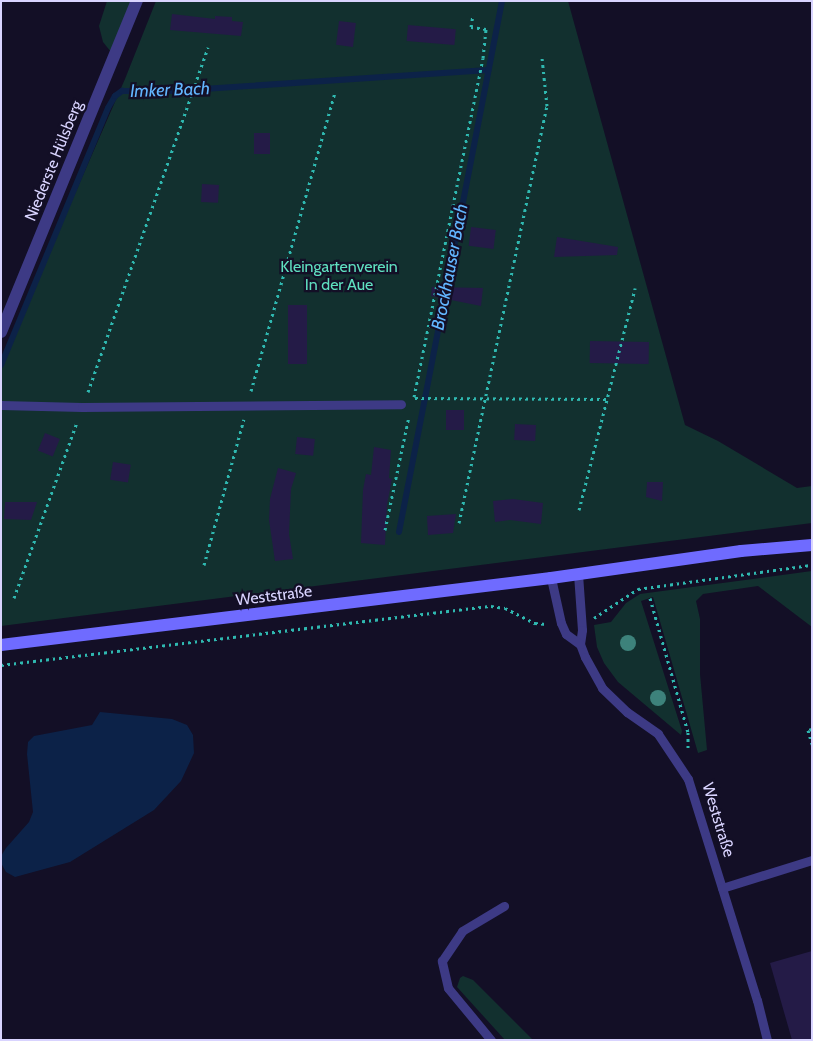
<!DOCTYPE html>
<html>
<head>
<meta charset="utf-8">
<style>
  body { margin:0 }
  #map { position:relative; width:813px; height:1041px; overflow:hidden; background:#130f26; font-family:Cabin,sans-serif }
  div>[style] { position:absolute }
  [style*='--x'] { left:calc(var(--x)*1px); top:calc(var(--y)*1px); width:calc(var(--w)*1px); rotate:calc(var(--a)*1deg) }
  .green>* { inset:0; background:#12302f }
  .water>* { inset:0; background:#0c2248 }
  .stream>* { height:6px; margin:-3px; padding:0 3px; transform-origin:3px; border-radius:3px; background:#0c2248 }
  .building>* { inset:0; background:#241b47; transform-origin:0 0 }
  .path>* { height:3px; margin-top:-1.5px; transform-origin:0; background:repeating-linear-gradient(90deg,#2fb8b0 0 2.5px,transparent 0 6.5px) }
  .lane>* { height:9px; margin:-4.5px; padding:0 4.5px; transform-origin:4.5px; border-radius:4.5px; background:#3d3a85 }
  .street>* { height:12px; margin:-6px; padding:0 6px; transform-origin:6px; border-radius:6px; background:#3d3a85 }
  .secondary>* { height:12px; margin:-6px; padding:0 6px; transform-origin:6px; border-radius:6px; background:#6f6bff }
  .trees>* { width:16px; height:16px; margin:-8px; border-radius:50%; background:#3d827b }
  span { translate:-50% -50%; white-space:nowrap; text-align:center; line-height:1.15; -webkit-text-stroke:4.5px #130f26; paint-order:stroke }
  .street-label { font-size:16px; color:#d9d4ff }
  .park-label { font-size:16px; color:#5fe0c0 }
  .water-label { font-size:18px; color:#62b6ff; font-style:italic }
  .frame { position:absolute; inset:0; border:2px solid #d9d4ff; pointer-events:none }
</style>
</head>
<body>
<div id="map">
  <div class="green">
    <div style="clip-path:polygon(107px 1px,133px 1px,111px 52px,103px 42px,99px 26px)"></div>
    <div style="clip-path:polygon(156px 1px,568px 1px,685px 425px,718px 441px,797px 488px,812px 486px,812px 523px,1px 626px,1px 363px,125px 79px)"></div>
    <div style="clip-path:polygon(812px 571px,812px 627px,758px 586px,703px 594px,696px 601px,700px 619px,700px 674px,707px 750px,698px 753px,653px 597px,641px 601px,682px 731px,681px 735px,618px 682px,604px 663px,597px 647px,594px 625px,611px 622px,626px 603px,640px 594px)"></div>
    <div style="clip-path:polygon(463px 976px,473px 980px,533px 1040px,505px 1040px,457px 987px,460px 978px)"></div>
  </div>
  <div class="water">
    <div style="clip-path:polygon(100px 712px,172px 719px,187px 725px,193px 735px,194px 753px,181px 781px,154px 810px,70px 862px,15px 877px,6px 872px,1px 863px,1px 856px,6px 848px,29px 822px,33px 812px,27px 754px,28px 742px,34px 736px,92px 725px)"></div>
  </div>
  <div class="stream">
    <div style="--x:1;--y:365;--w:278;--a:-67.4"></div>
    <div style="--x:108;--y:108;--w:14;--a:-60"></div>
    <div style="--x:115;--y:96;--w:9;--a:-36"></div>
    <div style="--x:122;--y:91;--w:51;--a:0"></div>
    <div style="--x:173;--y:91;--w:316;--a:-3.8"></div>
    <div style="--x:399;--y:532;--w:541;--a:-79.02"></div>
  </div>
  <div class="building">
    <div style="clip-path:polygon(172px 14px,215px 19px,215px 16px,232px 17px,232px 21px,243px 22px,241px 36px,170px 30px)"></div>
    <div style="left:339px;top:21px;width:17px;height:24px;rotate:7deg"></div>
    <div style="left:408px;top:25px;width:48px;height:16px;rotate:5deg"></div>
    <div style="left:254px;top:133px;width:16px;height:21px"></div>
    <div style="left:202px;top:184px;width:17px;height:18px;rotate:3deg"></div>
    <div style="left:471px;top:227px;width:25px;height:19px;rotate:7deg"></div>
    <div style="clip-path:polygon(557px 237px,618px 247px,617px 255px,554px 257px)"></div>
    <div style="clip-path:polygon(432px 287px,483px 288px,481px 306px,431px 296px)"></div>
    <div style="left:288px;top:305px;width:19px;height:59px"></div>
    <div style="left:590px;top:341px;width:59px;height:22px;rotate:1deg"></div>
    <div style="left:446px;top:410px;width:18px;height:20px"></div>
    <div style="left:515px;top:424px;width:21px;height:16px;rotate:3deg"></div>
    <div style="left:45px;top:433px;width:16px;height:19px;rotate:22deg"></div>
    <div style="left:297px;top:437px;width:18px;height:17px;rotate:6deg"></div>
    <div style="clip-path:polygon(374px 447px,391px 450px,389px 478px,392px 479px,387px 505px,385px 545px,361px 543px,363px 490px,366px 474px,371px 475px)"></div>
    <div style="left:113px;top:462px;width:18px;height:18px;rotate:9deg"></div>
    <div style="clip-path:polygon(278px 468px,296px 473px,291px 489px,289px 534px,293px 559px,275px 561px,269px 520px,270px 499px)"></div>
    <div style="clip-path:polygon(647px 482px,663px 482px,662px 501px,646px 497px)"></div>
    <div style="clip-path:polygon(513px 499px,543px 503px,541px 524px,510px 520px,495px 522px,493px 501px)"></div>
    <div style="clip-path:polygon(5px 502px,37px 502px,31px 520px,4px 519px)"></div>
    <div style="clip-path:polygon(456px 514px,453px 533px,428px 535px,427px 516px)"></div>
    <div style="clip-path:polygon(812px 951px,812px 1040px,792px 1040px,770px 963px)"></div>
  </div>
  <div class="path">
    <div style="--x:251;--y:391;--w:310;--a:-74.3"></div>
    <div style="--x:88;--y:392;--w:365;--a:-70.8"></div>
    <div style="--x:414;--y:397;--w:346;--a:-78.5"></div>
    <div style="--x:483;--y:58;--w:29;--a:-84"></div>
    <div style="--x:486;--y:29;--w:15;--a:-172"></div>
    <div style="--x:471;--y:27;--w:12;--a:-81"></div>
    <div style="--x:415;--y:398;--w:192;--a:0.3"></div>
    <div style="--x:579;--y:510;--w:229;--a:-75.8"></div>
    <div style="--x:459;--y:523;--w:426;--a:-78.1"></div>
    <div style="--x:547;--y:106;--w:48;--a:-95.9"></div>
    <div style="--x:385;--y:530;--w:116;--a:-78.1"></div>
    <div style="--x:204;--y:565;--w:151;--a:-74.7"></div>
    <div style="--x:14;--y:598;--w:187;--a:-70.3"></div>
    <div style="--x:650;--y:598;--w:139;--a:74.2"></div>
    <div style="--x:688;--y:732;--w:18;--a:90"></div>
    <div style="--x:594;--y:618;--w:53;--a:-33.4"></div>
    <div style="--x:638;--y:589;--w:176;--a:-7.9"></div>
    <div style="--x:1;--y:665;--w:494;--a:-6.9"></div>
    <div style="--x:491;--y:606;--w:14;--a:8"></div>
    <div style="--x:505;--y:608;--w:34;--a:27"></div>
    <div style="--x:535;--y:623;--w:11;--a:5"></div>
    <div style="--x:812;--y:729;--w:4;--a:166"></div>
    <div style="--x:808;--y:730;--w:15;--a:74"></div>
  </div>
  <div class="lane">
    <div style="--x:1;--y:405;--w:81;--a:1.4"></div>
    <div style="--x:82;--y:407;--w:319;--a:-0.5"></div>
    <div style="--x:578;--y:574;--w:56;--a:85.9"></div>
    <div style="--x:582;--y:630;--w:14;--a:98"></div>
    <div style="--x:580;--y:644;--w:14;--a:69"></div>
    <div style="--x:585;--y:657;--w:35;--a:61"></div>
    <div style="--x:602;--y:688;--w:35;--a:44"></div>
    <div style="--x:627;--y:712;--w:38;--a:35"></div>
    <div style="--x:658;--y:734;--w:54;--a:56.3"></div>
    <div style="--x:688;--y:779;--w:232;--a:72.7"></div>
    <div style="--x:757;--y:1000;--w:41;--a:76"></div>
    <div style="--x:551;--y:578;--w:46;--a:77.5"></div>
    <div style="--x:561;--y:623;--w:12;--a:66"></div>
    <div style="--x:566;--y:634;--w:17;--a:36"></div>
    <div style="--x:722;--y:888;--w:94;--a:-17.3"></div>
    <div style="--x:491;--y:1040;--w:67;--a:-129.6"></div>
    <div style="--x:448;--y:988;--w:28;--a:-103"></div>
    <div style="--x:442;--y:961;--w:36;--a:-56"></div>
    <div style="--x:462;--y:931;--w:49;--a:-30.8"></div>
  </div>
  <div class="street">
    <div style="--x:1;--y:332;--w:358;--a:-67.7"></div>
  </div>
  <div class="secondary">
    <div style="--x:1;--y:645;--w:554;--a:-6.95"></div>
    <div style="--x:551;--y:578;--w:192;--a:-8.1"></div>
    <div style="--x:741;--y:551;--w:71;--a:-4.8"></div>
  </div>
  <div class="trees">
    <div style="left:628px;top:643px"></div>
    <div style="left:658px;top:698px"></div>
  </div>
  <div class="street-label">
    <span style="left:54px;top:161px;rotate:-68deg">Niederste Hülsberg</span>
    <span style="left:274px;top:596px;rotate:-7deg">Weststraße</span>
    <span style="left:718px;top:820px;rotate:73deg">Weststraße</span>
  </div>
  <div class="park-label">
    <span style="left:339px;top:276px">Kleingartenverein<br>In der Aue</span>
  </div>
  <div class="water-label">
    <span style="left:170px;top:90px;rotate:-2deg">Imker Bach</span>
    <span style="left:450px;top:267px;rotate:-79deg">Brockhauser Bach</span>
  </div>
  <div class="frame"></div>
</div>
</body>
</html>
